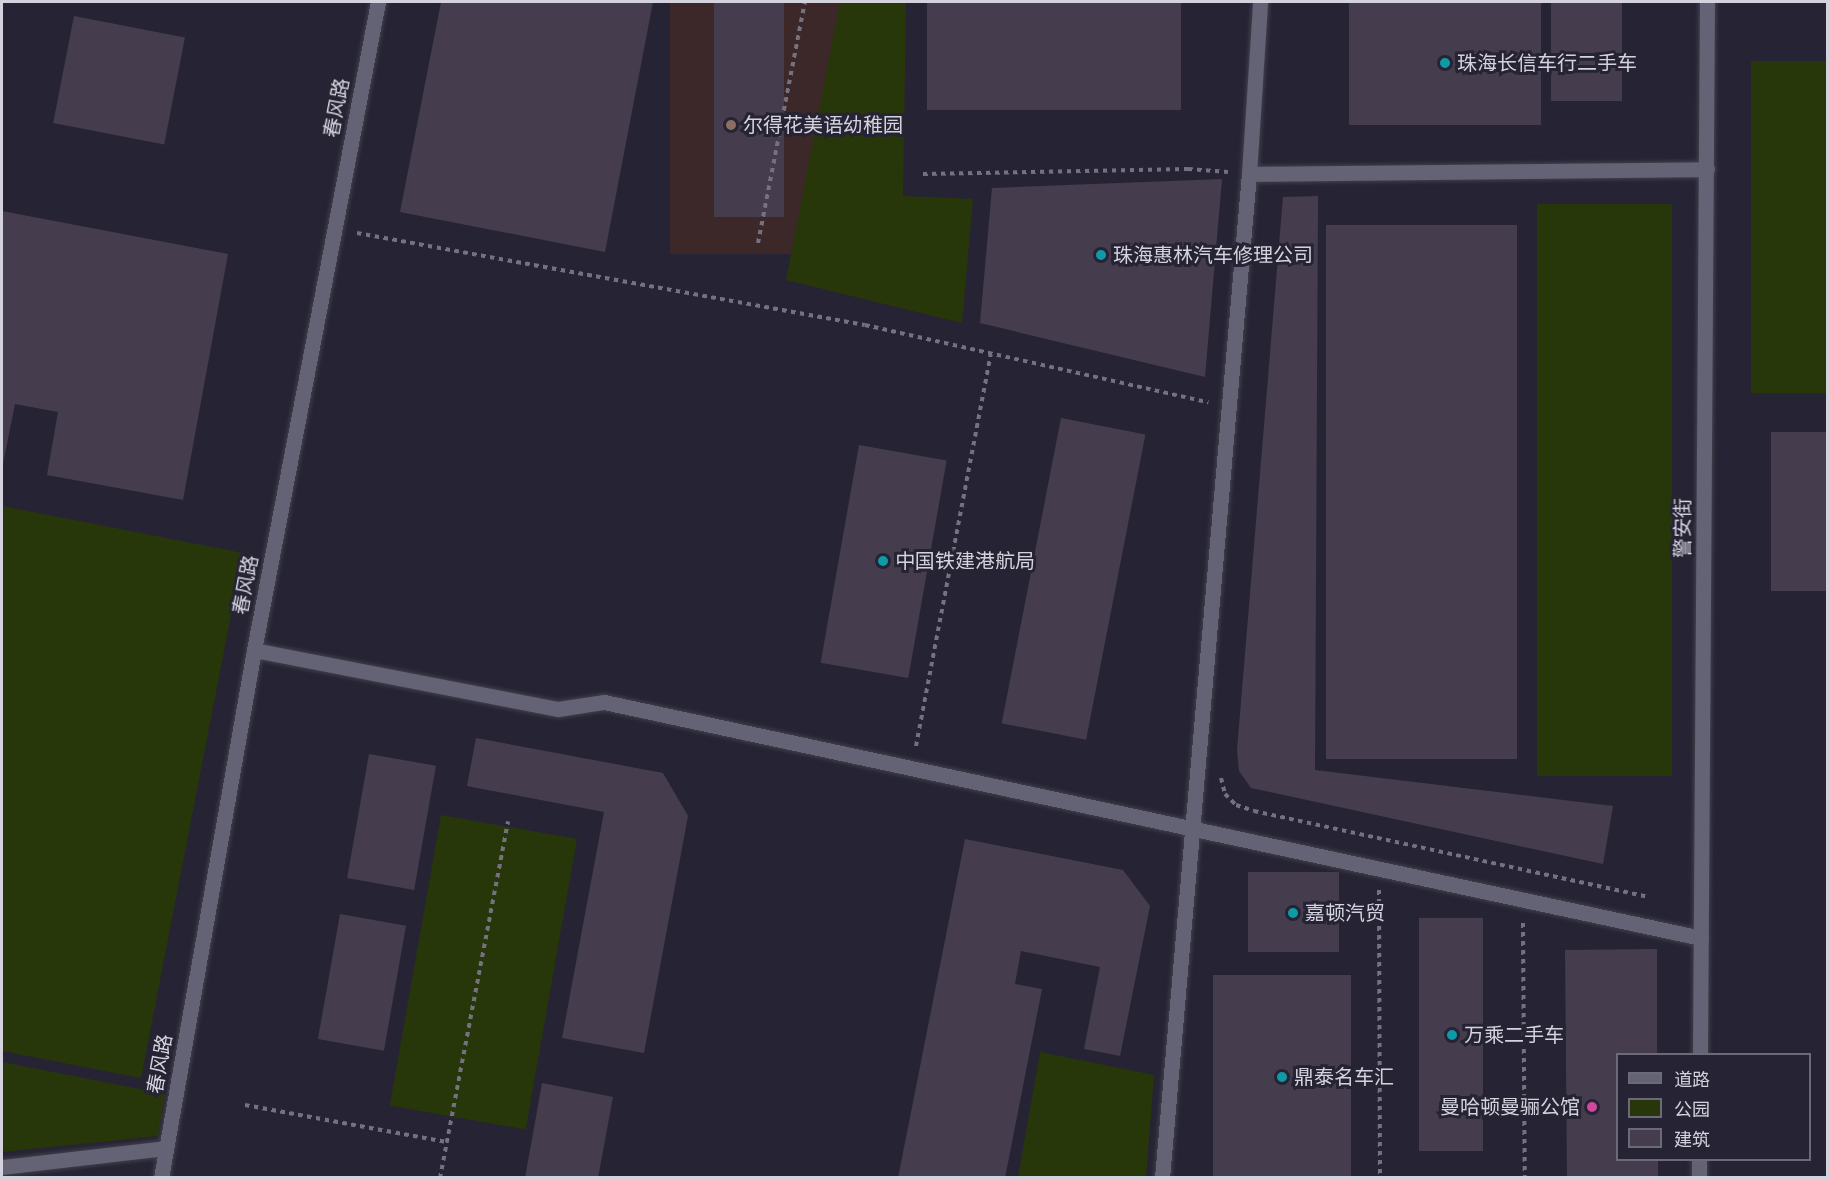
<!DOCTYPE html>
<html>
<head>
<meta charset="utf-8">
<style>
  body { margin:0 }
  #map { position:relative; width:1829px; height:1179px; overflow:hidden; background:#262434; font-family:Cabin,"Noto Sans SC",sans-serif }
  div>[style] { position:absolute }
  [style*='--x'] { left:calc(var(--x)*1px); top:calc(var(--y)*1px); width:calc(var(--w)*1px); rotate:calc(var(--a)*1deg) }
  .education>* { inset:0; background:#3c2828; transform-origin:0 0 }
  .green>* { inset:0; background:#28370a; transform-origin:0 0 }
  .building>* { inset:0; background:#453d4d; transform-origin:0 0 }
  .path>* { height:4px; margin-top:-2px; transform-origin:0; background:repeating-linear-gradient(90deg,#747280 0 4.5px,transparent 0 9px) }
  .roads { filter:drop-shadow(0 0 2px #42404d) drop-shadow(0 0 2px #42404d) }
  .service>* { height:15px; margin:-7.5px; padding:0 7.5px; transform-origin:7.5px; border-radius:7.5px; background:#646275 }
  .minor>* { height:15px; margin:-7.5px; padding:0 7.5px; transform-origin:7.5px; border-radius:7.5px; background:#646275 }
  .dots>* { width:16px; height:16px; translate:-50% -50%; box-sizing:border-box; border:3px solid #262434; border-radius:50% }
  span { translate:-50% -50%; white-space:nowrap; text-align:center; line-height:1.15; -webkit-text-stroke:6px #262434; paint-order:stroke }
  .poi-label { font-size:20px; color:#d3d2dd }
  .left { translate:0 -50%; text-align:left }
  .right { translate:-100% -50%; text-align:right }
  .street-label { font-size:20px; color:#d3d2dd }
  .frame { position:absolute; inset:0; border:3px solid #d3d2dd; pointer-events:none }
  .legend { position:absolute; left:1616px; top:1053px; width:195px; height:108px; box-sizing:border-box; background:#262434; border:2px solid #6b6a78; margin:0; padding:8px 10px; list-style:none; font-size:18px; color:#d3d2dd }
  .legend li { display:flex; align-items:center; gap:12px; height:30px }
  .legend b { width:30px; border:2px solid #6b6a78 }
</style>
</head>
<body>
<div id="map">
  <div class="education">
    <div style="left:670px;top:2px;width:170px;height:252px"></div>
  </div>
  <div class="green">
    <div style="clip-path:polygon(840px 2px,906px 2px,903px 196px,973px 199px,962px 323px,786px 280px)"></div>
    <div style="left:1751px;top:61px;width:76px;height:332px"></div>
    <div style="left:1537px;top:204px;width:135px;height:572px"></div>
    <div style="clip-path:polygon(2px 506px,243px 553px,141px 1078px,2px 1051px)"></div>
    <div style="left:441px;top:815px;width:138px;height:295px;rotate:10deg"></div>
    <div style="clip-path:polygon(1040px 1052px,1154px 1075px,1146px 1177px,1018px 1177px)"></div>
    <div style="clip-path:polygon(2px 1062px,165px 1094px,158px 1136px,2px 1152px)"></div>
  </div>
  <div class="building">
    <div style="clip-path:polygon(441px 2px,653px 2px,605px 252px,400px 212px)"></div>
    <div style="left:714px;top:2px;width:70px;height:215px"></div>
    <div style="left:927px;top:2px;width:254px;height:108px"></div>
    <div style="left:1349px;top:2px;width:192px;height:123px"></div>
    <div style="left:1551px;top:2px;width:71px;height:99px"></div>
    <div style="left:74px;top:16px;width:113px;height:109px;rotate:11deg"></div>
    <div style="clip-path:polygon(1222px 179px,1205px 377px,980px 323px,992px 188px)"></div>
    <div style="clip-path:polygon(1318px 196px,1315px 770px,1613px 806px,1603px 864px,1251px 788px,1239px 771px,1237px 750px,1283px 197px)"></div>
    <div style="clip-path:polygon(2px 211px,228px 254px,183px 500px,47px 475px,58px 412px,15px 404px,2px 469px)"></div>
    <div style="left:1326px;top:225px;width:191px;height:534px"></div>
    <div style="left:1061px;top:418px;width:86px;height:311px;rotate:11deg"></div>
    <div style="left:1771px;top:432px;width:57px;height:159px"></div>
    <div style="left:859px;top:445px;width:89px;height:221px;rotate:10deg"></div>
    <div style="clip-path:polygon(476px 738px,663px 773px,688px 816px,644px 1053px,562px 1038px,604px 812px,467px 786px)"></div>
    <div style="left:369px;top:754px;width:68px;height:126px;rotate:10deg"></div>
    <div style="clip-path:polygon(965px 839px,1123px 870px,1150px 906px,1120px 1056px,1084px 1049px,1100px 967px,1021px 951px,1015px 984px,1042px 989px,1005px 1178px,898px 1178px)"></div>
    <div style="left:1339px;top:872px;width:80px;height:91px;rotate:90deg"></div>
    <div style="left:340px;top:914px;width:67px;height:127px;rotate:10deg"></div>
    <div style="left:1483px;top:918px;width:233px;height:64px;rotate:90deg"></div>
    <div style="clip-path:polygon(1657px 949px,1657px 1054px,1618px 1054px,1618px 1160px,1658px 1160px,1658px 1178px,1567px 1178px,1565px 950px)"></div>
    <div style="left:1351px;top:975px;width:203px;height:138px;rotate:90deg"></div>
    <div style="clip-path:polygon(542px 1083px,613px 1097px,598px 1178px,525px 1178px)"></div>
  </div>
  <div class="path">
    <div style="--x:923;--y:174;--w:265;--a:-1.1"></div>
    <div style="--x:1188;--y:169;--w:40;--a:4.3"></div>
    <div style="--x:357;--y:233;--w:516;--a:10.27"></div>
    <div style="--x:865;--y:325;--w:352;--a:12.7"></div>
    <div style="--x:758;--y:243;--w:246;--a:-79"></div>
    <div style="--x:916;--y:746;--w:399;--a:-79.2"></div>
    <div style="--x:1221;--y:778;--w:16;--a:76"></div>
    <div style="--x:1225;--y:794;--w:16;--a:45"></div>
    <div style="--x:1236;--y:805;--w:19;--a:18"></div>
    <div style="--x:1254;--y:811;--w:404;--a:12.3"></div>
    <div style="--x:1379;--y:890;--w:288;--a:89.8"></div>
    <div style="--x:1523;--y:923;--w:255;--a:89.6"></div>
    <div style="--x:245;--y:1105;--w:205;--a:10.4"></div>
    <div style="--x:440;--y:1178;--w:363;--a:-79.2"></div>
  </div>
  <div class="roads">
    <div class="service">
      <div style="--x:1249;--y:174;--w:458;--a:-0.6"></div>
      <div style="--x:254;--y:650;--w:310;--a:11"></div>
      <div style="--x:558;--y:709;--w:47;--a:-8.7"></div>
      <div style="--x:604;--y:702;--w:1122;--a:12.14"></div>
      <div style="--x:1700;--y:1054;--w:1052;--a:-89.62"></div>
      <div style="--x:2;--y:1167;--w:165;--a:-6.6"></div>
      <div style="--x:1162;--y:1178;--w:1008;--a:-85.05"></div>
      <div style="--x:1249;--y:174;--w:172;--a:-86.3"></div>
      <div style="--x:1699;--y:1178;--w:18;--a:-90"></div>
    </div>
    <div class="minor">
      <div style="--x:161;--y:1178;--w:536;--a:-80.01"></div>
      <div style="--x:254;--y:650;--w:660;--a:-79.17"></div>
    </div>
  </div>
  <div class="dots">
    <div style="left:1445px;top:63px;background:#0f9aa8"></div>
    <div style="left:731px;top:125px;background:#8d6e63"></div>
    <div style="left:1101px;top:255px;background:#0f9aa8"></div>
    <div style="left:883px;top:561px;background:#0f9aa8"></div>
    <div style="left:1293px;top:913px;background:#0f9aa8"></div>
    <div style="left:1452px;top:1035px;background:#0f9aa8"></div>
    <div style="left:1282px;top:1077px;background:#0f9aa8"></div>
    <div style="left:1592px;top:1107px;background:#d1479c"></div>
  </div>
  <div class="poi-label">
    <span class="left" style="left:1457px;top:63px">珠海长信车行二手车</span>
    <span class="left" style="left:743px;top:125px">尔得花美语幼稚园</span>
    <span class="left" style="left:1113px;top:255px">珠海惠林汽车修理公司</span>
    <span class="left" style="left:895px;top:561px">中国铁建港航局</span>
    <span class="left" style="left:1305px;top:913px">嘉顿汽贸</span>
    <span class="left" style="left:1464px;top:1035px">万乘二手车</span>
    <span class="left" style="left:1294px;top:1077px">鼎泰名车汇</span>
    <span class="right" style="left:1580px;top:1107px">曼哈顿曼骊公馆</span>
  </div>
  <div class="street-label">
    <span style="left:337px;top:108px;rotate:-79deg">春风路</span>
    <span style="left:1683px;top:528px;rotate:-90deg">警安街</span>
    <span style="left:246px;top:585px;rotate:-79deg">春风路</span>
    <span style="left:160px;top:1064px;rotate:-80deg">春风路</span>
  </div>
  <div class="frame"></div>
  <ul class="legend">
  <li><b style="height:8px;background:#646275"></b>道路</li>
  <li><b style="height:16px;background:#28370a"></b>公园</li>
  <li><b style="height:16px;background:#453d4d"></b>建筑</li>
  </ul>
</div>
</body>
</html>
